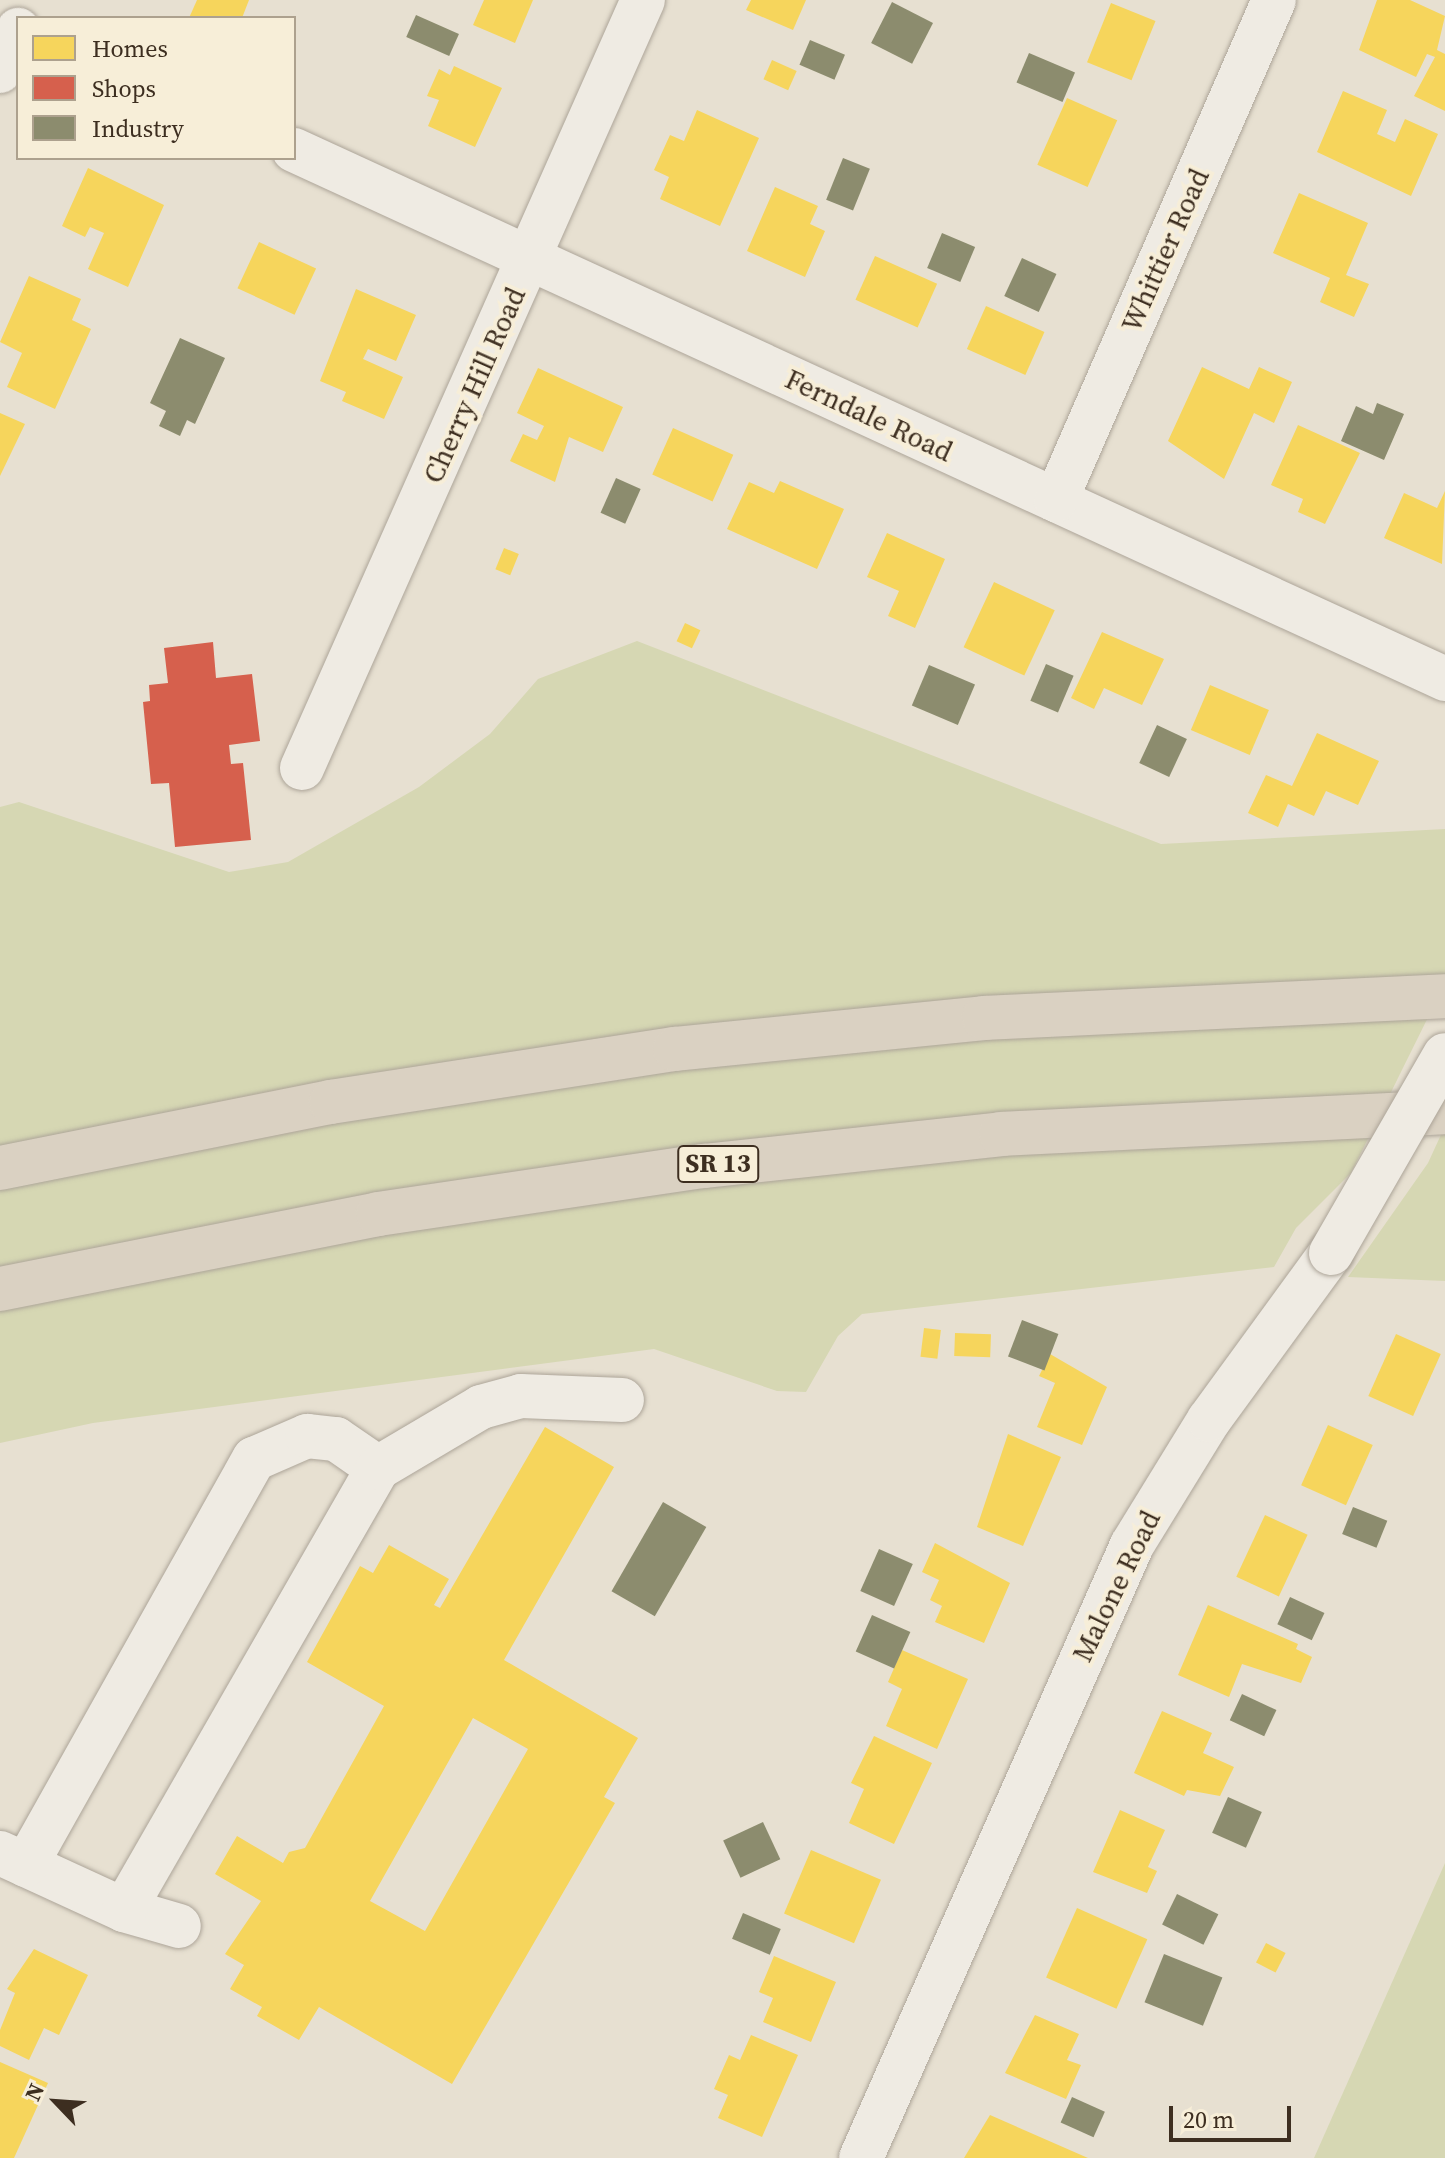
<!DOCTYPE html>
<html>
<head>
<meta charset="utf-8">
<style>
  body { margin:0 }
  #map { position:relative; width:1445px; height:2158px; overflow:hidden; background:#e7e0d1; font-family:"Source Serif 4",serif }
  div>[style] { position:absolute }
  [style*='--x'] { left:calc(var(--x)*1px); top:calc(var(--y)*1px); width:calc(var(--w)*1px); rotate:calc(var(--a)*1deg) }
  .green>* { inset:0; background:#d6d7b3 }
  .homes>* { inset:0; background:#f6d55c; transform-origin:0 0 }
  .shops>* { inset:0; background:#d6604d }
  .industry>* { inset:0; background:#8c8c6e; transform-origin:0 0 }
  .roads { filter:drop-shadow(0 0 2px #ada599) drop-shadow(0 0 2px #ada599) }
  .minor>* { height:44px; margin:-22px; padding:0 22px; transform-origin:22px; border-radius:22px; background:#efebe3 }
  .highway>* { height:44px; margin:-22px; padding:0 22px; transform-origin:22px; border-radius:22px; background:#dad1c2 }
  .bridges { filter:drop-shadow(0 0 2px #ada599) drop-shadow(0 0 2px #ada599) }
  .minor-bridge>* { height:44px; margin:-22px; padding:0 22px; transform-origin:22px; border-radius:22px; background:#efebe3 }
  span { translate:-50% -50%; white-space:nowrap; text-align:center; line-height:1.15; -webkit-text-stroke:8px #f7eed8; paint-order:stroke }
  .shield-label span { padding:2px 6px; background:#f7eed8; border:2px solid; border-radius:6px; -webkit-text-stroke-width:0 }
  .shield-label { font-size:26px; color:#3d2e20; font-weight:700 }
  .street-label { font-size:28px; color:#3d2e20 }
  .legend { position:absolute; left:16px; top:16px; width:280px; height:144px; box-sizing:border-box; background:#f7eed8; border:2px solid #ada18e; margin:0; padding:10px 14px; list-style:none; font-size:24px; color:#3d2e20 }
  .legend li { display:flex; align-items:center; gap:16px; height:40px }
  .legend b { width:40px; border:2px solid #ada18e }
  .north { position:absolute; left:16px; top:2062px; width:80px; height:80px; -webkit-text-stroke:6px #f7eed8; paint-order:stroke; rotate:295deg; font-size:22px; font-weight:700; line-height:32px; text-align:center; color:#3d2e20 }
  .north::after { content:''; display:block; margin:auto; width:28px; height:36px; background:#3d2e20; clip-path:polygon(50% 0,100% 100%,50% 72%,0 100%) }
  .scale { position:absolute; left:1169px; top:2106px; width:122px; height:36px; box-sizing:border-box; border:4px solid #3d2e20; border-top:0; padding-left:10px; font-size:24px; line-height:28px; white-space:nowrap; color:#3d2e20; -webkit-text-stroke:6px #f7eed8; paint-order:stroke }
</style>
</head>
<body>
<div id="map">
  <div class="green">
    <div style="clip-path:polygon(637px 641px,1161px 844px,1445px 829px,1445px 983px,1351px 1173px,1296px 1228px,1274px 1267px,862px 1314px,838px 1336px,806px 1392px,777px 1391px,654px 1349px,93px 1423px,0 1443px,0 807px,19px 802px,229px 872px,288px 862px,419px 787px,490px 734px,538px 679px)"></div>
    <div style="clip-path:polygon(1445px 1126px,1445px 1281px,1348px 1277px,1428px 1163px)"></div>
    <div style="clip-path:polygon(1445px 1863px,1445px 2158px,1314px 2158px)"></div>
  </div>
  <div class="homes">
    <div style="clip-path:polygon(197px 0,249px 0,242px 18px,189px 18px)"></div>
    <div style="clip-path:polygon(484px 0,533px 0,515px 43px,473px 25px)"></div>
    <div style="clip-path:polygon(751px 0,806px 0,793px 30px,746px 10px)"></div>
    <div style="clip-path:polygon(1377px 0,1410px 0,1445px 16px,1437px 50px,1445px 54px,1445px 111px,1414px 96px,1435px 57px,1427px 54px,1416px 77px,1359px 50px)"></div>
    <div style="left:1111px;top:3px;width:48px;height:64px;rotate:22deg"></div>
    <div style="left:772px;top:60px;width:27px;height:21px;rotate:24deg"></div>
    <div style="clip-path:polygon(454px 66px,502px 88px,475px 147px,428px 126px,439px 100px,427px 96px,439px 69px,450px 75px)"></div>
    <div style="clip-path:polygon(1343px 91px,1387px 110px,1377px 134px,1395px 142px,1405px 119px,1438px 134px,1411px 196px,1317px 152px)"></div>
    <div style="left:1067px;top:98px;width:55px;height:73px;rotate:24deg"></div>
    <div style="clip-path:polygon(697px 110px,759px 138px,720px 226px,660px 199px,669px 177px,654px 170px,670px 135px,684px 141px)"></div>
    <div style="clip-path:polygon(88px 168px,164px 205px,128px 287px,88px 269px,104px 233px,90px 227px,85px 237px,62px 226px)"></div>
    <div style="clip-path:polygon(775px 187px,818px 206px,810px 224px,825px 231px,805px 277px,747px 251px)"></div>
    <div style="clip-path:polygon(1299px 193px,1368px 223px,1346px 275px,1369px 284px,1354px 317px,1320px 302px,1330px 278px,1273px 253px)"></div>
    <div style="left:259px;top:242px;width:63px;height:51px;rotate:25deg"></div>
    <div style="left:875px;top:256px;width:68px;height:48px;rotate:24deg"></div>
    <div style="clip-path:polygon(29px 276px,81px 299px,72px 320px,91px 329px,55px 409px,7px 387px,22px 353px,0 342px)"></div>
    <div style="clip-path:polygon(356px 289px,416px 315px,396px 361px,368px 349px,363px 359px,403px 377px,384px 419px,342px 401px,346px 392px,320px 381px)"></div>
    <div style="left:986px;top:306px;width:64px;height:47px;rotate:24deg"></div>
    <div style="clip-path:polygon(1202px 367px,1249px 389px,1259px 367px,1292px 382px,1274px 423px,1254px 413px,1224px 479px,1168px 441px)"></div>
    <div style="clip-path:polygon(538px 368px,623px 407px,603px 452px,569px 437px,555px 482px,510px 461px,523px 434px,537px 440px,544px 426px,517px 413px)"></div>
    <div style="clip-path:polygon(0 413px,25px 424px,0 476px)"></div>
    <div style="clip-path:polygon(1298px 425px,1360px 453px,1325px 524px,1298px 512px,1303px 499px,1271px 485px)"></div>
    <div style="left:673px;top:428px;width:66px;height:51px;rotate:24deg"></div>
    <div style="clip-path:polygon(780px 481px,844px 509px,817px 569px,727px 529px,749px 482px,774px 493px)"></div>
    <div style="clip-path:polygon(1445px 491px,1442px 564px,1384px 538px,1404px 493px,1437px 508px)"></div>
    <div style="clip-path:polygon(887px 533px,945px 559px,915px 628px,888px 616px,899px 591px,867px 577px)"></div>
    <div style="left:504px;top:548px;width:16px;height:23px;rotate:22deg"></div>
    <div style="left:994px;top:582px;width:67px;height:72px;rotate:25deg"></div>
    <div style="left:685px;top:623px;width:17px;height:20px;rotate:25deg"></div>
    <div style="clip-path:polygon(1102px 632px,1164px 659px,1142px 705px,1104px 688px,1094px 709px,1071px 698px)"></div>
    <div style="left:1210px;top:685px;width:64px;height:49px;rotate:23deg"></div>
    <div style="clip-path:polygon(1317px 733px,1379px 761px,1358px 805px,1326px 791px,1314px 816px,1288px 804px,1278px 827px,1248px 813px,1266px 775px,1292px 786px)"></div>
    <div style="left:924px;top:1328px;width:17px;height:29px;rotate:7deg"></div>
    <div style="left:955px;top:1333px;width:36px;height:23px;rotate:2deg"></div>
    <div style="left:1396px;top:1334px;width:49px;height:68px;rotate:24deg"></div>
    <div style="clip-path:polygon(1050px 1354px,1107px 1387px,1082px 1445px,1037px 1427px,1055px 1383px,1039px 1376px)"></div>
    <div style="left:1328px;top:1425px;width:49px;height:66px;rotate:24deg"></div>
    <div style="clip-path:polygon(evenodd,545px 1427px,614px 1467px,504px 1660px,638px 1738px,604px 1797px,615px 1803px,452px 2084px,319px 2007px,299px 2040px,257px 2016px,262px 2007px,230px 1989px,244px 1965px,225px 1954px,261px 1901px,215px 1874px,237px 1836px,283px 1863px,289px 1852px,305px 1848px,384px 1706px,307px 1662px,360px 1566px,373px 1573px,389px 1545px,449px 1579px,434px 1605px,440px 1608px,545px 1427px,473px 1718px,528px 1749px,425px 1931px,370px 1901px,473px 1718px)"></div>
    <div style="clip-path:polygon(1008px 1434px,1061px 1457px,1023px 1546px,977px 1527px)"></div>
    <div style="left:1265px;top:1515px;width:47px;height:68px;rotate:25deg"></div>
    <div style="clip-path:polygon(935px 1543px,1010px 1583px,984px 1643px,935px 1622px,942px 1606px,930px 1600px,939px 1580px,922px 1572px)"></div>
    <div style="clip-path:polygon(1208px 1605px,1298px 1644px,1296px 1649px,1312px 1657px,1301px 1683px,1242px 1664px,1229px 1697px,1178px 1675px)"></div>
    <div style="clip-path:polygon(902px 1650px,968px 1679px,937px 1749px,886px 1726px,902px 1689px,888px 1682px)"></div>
    <div style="clip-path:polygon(1162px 1711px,1212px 1733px,1203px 1753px,1234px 1767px,1220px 1796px,1187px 1790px,1184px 1796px,1134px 1773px)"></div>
    <div style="clip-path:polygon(874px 1736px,932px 1763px,894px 1844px,849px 1823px,864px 1789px,851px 1783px)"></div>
    <div style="clip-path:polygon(1120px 1810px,1165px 1830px,1148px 1867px,1157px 1871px,1147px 1893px,1093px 1872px)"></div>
    <div style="left:811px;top:1850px;width:76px;height:69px;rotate:23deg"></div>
    <div style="left:1077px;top:1908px;width:77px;height:76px;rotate:24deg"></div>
    <div style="left:1266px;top:1943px;width:22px;height:22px;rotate:27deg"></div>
    <div style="clip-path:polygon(34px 1949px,88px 1975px,59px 2035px,44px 2028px,29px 2060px,0 2046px,0 2030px,15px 1993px,7px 1989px)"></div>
    <div style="clip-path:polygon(774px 1956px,836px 1982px,811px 2042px,763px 2022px,773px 1998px,759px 1992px)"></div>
    <div style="clip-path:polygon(1035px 2015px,1079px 2034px,1067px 2060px,1081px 2065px,1066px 2099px,1005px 2073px)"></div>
    <div style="clip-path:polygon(751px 2035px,798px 2055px,762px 2137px,718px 2118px,728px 2095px,714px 2089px,729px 2055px,740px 2060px)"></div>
    <div style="clip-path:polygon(0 2062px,48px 2083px,14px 2158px,0 2158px)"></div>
    <div style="clip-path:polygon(990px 2115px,1088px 2158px,964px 2158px)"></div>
  </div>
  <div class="shops">
    <div style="clip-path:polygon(213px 642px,216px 678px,252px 674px,260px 741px,229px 745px,231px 764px,243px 763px,251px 840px,175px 847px,169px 783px,151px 784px,143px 702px,150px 701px,149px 685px,168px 683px,164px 648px)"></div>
  </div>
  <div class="industry">
    <div style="left:892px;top:2px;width:46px;height:46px;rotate:27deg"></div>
    <div style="left:416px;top:15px;width:47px;height:24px;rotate:24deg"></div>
    <div style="left:810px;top:40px;width:38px;height:27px;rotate:23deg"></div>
    <div style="left:1029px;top:53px;width:50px;height:32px;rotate:23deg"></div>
    <div style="left:843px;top:158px;width:29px;height:45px;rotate:22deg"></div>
    <div style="left:942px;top:233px;width:36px;height:38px;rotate:23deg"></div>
    <div style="left:1022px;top:258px;width:38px;height:42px;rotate:25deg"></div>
    <div style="clip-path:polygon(180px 338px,225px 358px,195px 424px,187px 420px,180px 436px,159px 426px,166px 411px,150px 403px)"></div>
    <div style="clip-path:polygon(1377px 403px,1404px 414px,1384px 460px,1341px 441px,1356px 406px,1373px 414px)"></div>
    <div style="left:616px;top:478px;width:27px;height:38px;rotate:24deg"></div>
    <div style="left:1046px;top:664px;width:30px;height:40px;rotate:23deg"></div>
    <div style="left:929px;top:665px;width:50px;height:44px;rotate:23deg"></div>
    <div style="left:1157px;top:725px;width:33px;height:42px;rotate:25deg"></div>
    <div style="left:1022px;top:1320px;width:39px;height:39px;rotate:21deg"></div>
    <div style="left:663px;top:1502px;width:50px;height:103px;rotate:30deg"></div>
    <div style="left:1353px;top:1507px;width:37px;height:29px;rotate:22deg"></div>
    <div style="left:879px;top:1549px;width:37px;height:46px;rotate:24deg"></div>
    <div style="left:1290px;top:1597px;width:38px;height:30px;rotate:25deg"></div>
    <div style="left:872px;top:1615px;width:42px;height:40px;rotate:24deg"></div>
    <div style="left:1242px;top:1694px;width:38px;height:29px;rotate:25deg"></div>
    <div style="left:1228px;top:1797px;width:37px;height:39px;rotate:24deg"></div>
    <div style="left:763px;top:1822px;width:41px;height:44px;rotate:65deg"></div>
    <div style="left:1177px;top:1894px;width:46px;height:34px;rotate:26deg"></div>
    <div style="left:743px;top:1913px;width:41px;height:28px;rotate:23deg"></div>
    <div style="left:1164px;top:1954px;width:63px;height:52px;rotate:22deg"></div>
    <div style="left:1072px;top:2097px;width:36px;height:28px;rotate:24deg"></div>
  </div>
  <div class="roads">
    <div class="minor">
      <div style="--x:0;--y:71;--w:45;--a:-66.3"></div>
      <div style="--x:294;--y:150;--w:1267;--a:24.68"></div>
      <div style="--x:1056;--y:500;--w:545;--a:-66.44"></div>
      <div style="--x:302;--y:768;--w:840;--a:-66.06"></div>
      <div style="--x:0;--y:1853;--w:136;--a:24.7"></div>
      <div style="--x:124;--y:1910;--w:57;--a:16.2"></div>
      <div style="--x:26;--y:1865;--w:466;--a:-60.7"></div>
      <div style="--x:254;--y:1459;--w:58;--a:-23.5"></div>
      <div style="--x:307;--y:1436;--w:29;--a:6"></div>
      <div style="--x:336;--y:1439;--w:51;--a:34.6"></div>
      <div style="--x:124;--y:1910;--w:510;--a:-60.12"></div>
      <div style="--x:378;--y:1468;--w:120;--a:-30.6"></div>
      <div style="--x:481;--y:1407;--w:41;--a:-15.4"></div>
      <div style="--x:521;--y:1396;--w:101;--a:2.3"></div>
      <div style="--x:861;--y:2158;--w:670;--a:-66.15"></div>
      <div style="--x:1132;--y:1545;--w:147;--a:-58.4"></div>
      <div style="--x:1209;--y:1420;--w:207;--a:-53.9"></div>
    </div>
    <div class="highway">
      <div style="--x:0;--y:1168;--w:338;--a:-11.3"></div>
      <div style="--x:331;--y:1102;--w:348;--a:-8.8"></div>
      <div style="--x:675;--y:1049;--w:311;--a:-5.7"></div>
      <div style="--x:984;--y:1018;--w:462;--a:-2.7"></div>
      <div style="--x:0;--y:1289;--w:385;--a:-11.2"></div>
      <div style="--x:378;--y:1214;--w:330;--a:-8.4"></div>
      <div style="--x:704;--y:1166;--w:299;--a:-6.1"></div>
      <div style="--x:1001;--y:1134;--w:445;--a:-2.8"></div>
    </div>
  </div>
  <div class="bridges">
    <div class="minor-bridge">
      <div style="--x:1331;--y:1253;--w:228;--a:-60.1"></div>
    </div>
  </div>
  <div class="shield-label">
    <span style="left:718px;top:1164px">SR 13</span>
  </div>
  <div class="street-label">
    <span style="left:1165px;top:250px;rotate:-66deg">Whittier Road</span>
    <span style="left:474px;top:385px;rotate:-66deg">Cherry Hill Road</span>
    <span style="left:869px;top:415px;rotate:25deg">Ferndale Road</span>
    <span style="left:1116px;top:1586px;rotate:-64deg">Malone Road</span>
  </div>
  <ul class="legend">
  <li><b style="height:22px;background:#f6d55c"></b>Homes</li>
  <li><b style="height:22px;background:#d6604d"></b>Shops</li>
  <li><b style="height:22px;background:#8c8c6e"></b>Industry</li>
  </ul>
  <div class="north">N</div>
  <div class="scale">20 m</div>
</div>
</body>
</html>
